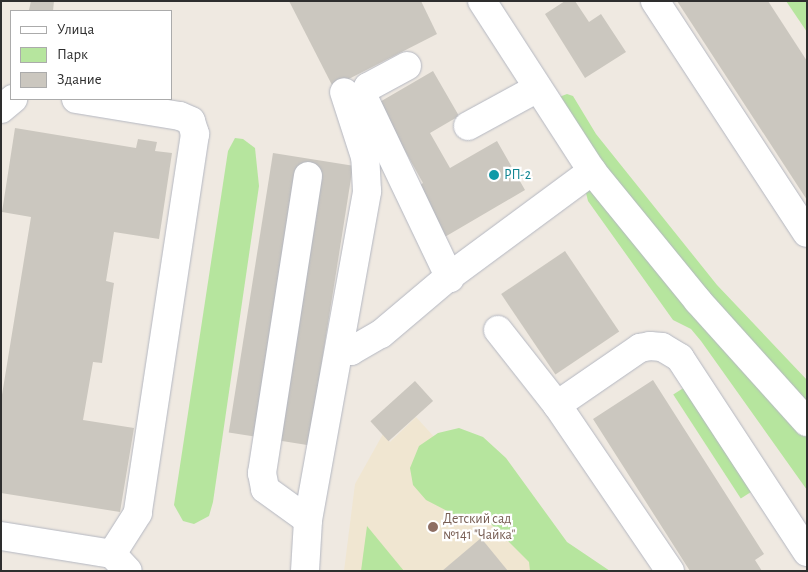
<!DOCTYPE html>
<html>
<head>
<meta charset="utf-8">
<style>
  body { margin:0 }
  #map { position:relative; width:808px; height:572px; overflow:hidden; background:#efe9e1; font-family:"Alegreya Sans",sans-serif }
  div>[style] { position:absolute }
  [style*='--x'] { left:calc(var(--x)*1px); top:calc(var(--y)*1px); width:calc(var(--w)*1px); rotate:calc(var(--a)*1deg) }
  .education>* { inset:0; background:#f0e6d1 }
  .green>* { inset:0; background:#b6e59e; transform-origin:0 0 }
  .building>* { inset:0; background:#cbc7bf; transform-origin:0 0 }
  .roads { filter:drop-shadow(0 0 1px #b4b7c1) drop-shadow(0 0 1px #b4b7c1) }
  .minor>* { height:28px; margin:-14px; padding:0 14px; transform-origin:14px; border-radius:14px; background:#fff }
  .dots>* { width:14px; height:14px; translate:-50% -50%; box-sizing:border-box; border:2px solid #fff; border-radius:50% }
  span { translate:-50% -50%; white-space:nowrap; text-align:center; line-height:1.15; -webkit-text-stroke:4.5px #fff; paint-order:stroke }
  .culture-label { font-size:14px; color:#0d838f }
  .left { translate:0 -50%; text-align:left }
  .education-label { font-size:14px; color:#785e54 }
  .frame { position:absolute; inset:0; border:2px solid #2e2e2e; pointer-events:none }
  .legend { position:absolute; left:10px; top:10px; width:162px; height:90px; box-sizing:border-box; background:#fff; border:1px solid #ababab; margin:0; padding:6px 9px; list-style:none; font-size:15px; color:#2e2e2e }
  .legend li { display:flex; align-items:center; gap:10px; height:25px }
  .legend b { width:25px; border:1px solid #ababab }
</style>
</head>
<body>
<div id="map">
  <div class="education">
    <div style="clip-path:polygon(416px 417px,556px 571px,344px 571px,355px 484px,383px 434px,390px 442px)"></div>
  </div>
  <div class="green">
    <div style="clip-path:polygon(786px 1px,807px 1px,807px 32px)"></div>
    <div style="clip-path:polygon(567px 94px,573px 96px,596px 134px,717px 285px,807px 380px,807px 407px,598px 164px,559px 97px)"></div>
    <div style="clip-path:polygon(235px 138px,243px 139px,255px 148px,259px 186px,213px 502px,209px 516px,194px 524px,183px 521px,174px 505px,228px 151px)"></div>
    <div style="clip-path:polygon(594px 188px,807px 432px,807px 490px,701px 341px,691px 329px,673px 320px,588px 201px,586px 193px,588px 189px)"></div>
    <div style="left:685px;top:387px;width:124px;height:14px;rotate:57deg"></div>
    <div style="clip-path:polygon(459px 428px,483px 437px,506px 458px,567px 542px,610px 571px,530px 571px,529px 562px,488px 521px,455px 515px,426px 500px,413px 485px,410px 468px,419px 446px,438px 433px)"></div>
    <div style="clip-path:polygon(367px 526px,404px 571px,361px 571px)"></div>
  </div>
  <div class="building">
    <div style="clip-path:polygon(31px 1px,54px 1px,53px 11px,29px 10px)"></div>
    <div style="clip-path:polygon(289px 1px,421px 1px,437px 34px,333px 87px)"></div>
    <div style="clip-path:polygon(565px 1px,575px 1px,589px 22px,601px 14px,626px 52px,585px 78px,545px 14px)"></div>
    <div style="clip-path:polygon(677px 1px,768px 1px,807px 61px,807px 200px)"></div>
    <div style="clip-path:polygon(433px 71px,459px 116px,430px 133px,450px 168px,497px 141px,525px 190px,443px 238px,414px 189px,423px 183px,378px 103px)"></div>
    <div style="clip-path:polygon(15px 128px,136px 148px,138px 139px,157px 142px,155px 151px,172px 153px,159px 239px,114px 232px,106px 281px,114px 283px,102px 363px,93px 362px,83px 420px,134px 428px,120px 512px,1px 493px,1px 401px,31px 217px,2px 212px)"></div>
    <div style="left:273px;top:153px;width:81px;height:283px;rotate:9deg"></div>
    <div style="left:565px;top:251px;width:97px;height:77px;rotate:56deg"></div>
    <div style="clip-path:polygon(653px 380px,764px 554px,755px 560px,762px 571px,690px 571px,593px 419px)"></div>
    <div style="left:415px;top:381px;width:27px;height:60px;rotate:48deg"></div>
    <div style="clip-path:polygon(481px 538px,508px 571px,442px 571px)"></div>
  </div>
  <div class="roads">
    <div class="minor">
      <div style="--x:482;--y:1;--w:202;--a:57.1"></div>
      <div style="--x:592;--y:171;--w:168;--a:50.8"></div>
      <div style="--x:698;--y:301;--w:163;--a:48"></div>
      <div style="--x:655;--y:1;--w:277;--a:56.8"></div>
      <div style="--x:407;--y:66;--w:44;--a:151.7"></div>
      <div style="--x:368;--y:87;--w:10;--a:119"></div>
      <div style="--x:363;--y:96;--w:202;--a:64.5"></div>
      <div style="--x:76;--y:99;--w:105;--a:9.3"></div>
      <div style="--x:180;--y:116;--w:12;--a:24"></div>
      <div style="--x:191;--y:121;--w:14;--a:73"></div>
      <div style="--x:195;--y:134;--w:383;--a:98.6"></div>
      <div style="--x:138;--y:513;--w:49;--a:122.4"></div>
      <div style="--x:1;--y:109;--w:16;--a:-40"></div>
      <div style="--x:468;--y:126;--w:77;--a:-28.6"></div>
      <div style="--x:308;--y:176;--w:301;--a:98.8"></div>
      <div style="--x:262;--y:473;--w:16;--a:79"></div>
      <div style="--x:265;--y:489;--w:53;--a:35.8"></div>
      <div style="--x:498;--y:330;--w:95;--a:51.8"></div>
      <div style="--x:340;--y:351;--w:11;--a:0"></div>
      <div style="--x:351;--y:351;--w:34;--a:-30"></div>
      <div style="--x:381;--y:334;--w:85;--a:-40.2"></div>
      <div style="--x:446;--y:279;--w:182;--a:-36.5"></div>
      <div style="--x:1;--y:536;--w:112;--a:9.2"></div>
      <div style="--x:112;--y:554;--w:23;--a:47"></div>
      <div style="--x:305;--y:571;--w:51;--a:-86.6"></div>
      <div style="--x:308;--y:520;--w:334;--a:-79.8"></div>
      <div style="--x:367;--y:191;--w:34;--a:-93"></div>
      <div style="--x:365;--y:157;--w:68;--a:-107.9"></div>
      <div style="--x:670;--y:571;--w:201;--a:-124.2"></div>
      <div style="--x:557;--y:405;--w:101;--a:-34.5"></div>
      <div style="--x:640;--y:348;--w:10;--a:-11"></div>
      <div style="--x:650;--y:346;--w:12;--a:5"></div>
      <div style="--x:662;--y:347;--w:21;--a:31"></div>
      <div style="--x:680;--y:358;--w:232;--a:56.8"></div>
    </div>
  </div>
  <div class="dots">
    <div style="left:494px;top:175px;background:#0f9aa8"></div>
    <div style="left:433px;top:527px;background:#8d6e63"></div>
  </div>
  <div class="culture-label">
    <span class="left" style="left:504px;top:175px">РП-2</span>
  </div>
  <div class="education-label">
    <span class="left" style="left:443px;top:527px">Детский сад<br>№141 "Чайка"</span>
  </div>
  <div class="frame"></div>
  <ul class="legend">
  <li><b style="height:6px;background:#fff"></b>Улица</li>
  <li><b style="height:14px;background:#b6e59e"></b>Парк</li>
  <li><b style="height:14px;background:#cbc7bf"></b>Здание</li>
  </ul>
</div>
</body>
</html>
